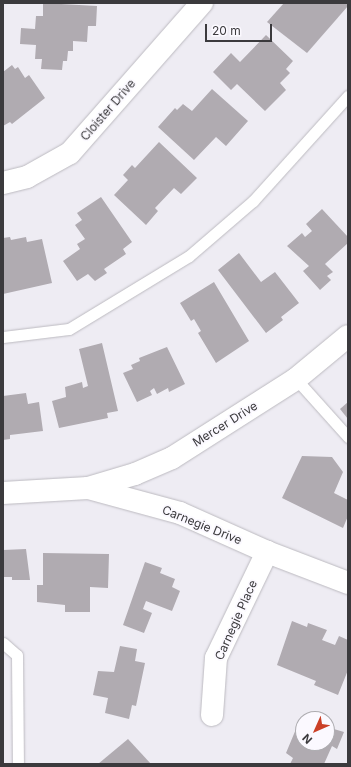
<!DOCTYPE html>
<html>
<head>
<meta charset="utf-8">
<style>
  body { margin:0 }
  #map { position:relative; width:351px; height:767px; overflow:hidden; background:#eeecf3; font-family:Inter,sans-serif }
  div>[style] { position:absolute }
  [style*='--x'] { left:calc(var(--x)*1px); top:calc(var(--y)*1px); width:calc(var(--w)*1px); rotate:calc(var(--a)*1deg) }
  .building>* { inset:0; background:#b0abb1 }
  .roads { filter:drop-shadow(0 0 1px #bcbac0) drop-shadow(0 0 1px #bcbac0) }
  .lane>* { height:11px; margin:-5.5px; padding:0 5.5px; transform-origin:5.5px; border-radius:5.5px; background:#fff }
  .street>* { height:22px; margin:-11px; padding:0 11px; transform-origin:11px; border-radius:11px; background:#fff }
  span { translate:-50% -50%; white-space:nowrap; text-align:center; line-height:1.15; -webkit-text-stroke:3.5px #fbf9ff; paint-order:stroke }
  .street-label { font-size:12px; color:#3b3a3d }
  .frame { position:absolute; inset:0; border:4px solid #3b3a3d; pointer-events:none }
  .north { position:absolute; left:295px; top:711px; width:40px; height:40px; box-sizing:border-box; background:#fbf9ff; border:1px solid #aeadb1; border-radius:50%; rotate:225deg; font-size:11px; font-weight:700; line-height:16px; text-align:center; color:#3b3a3d }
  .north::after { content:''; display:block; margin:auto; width:14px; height:18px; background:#cb4027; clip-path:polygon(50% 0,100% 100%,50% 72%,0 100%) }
  .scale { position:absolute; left:205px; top:24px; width:67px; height:18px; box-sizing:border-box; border:2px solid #3b3a3d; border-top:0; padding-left:5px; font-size:12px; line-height:14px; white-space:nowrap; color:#3b3a3d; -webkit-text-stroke:3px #fbf9ff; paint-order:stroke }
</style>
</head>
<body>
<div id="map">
  <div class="building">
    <div style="clip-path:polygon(43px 3px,97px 6px,96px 26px,88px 26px,87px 42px,73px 41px,73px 51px,68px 51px,67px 61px,63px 61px,62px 70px,41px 69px,42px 59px,35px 59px,36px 45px,20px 44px,21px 28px,35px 29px,36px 16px,43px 16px)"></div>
    <div style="clip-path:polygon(284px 3px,346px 3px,348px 6px,307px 53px,267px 22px)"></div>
    <div style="clip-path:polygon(266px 35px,293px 61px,286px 69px,290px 73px,280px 83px,286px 90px,265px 111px,237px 84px,231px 90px,213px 72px,231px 53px,240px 62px)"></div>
    <div style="clip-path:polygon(12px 65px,15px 69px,18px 67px,25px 78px,29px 75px,45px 98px,12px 124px,10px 122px,3px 126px,3px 72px)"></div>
    <div style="clip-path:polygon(212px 89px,248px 121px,226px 146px,216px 137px,194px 160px,158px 127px,175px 108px,177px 110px,183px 104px,192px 111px)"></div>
    <div style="clip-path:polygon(159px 142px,197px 178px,181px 194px,174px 188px,155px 208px,158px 211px,146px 225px,114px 195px,128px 180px,123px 175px,132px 165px,135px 168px)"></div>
    <div style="clip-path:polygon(101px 197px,132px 242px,123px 249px,126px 254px,104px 269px,107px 273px,95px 281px,88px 274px,77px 281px,63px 261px,80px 249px,77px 244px,85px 239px,75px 225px,82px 220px,77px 213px)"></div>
    <div style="clip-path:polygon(322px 209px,348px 237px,348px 243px,325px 264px,333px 272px,327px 276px,331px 280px,320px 290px,303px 271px,309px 266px,287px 246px,302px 233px,305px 237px,312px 231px,306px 224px)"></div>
    <div style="clip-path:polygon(10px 237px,11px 240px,26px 237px,27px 242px,42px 239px,52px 283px,3px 294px,3px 238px)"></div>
    <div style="clip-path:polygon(239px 253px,261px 282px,275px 272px,299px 303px,281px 317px,283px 320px,266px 333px,218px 270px)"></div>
    <div style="clip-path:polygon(214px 282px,249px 341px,216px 363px,198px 333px,201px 331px,194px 319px,191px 321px,180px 303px)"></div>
    <div style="clip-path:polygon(102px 343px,118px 411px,107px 413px,108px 418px,59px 428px,52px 401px,66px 397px,65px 387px,82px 382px,83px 388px,88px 386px,79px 349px)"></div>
    <div style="clip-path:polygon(167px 347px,185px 384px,169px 392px,168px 388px,157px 394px,154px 388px,150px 391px,152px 395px,137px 402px,123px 373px,133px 369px,131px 365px,140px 361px,139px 358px)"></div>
    <div style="clip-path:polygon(26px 393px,28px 404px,39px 402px,43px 431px,10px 435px,10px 439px,3px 440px,3px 396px)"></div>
    <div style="clip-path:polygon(348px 402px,348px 419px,340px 409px)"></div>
    <div style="clip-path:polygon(302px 456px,332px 457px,343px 472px,334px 493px,348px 500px,348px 516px,343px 528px,282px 498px)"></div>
    <div style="clip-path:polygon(26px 549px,30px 580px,12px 580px,12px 577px,3px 577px,3px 550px)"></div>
    <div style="clip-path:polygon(43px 553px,109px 554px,108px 588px,90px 587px,90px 612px,65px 612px,65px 605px,37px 602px,37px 585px,43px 585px)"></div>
    <div style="clip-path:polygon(145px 562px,162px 568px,160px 573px,175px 579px,172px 587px,180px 591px,172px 611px,146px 601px,143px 609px,152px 613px,144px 633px,123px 625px)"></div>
    <div style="clip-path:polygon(292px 621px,307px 627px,308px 623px,327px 630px,322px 640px,335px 645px,339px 636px,348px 640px,348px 670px,338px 695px,314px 685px,316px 681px,277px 665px)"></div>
    <div style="clip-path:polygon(120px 646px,137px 649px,135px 661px,145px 663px,136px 706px,132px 705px,129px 719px,105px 713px,108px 698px,93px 695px,98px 671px,114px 672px)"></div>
    <div style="clip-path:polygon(301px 717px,303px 743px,327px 743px,327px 727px,344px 732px,337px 749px,332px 746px,324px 764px,290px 764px,293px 758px,286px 753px)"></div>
    <div style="clip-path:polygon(128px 739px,151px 764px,98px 764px)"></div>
  </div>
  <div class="roads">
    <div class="lane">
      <div style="--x:3;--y:337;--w:66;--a:-6.9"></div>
      <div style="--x:69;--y:329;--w:140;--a:-31.3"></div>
      <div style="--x:189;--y:256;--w:84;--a:-40.7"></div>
      <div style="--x:253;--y:201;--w:142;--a:-47.9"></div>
      <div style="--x:296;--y:379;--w:78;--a:48.1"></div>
      <div style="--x:3;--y:643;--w:18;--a:41"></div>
      <div style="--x:17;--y:655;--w:109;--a:89.5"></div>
    </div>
    <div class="street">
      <div style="--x:3;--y:183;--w:25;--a:-14"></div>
      <div style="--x:27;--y:177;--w:49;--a:-29.2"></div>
      <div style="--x:70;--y:153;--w:200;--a:-48.7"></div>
      <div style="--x:88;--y:488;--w:49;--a:-16.6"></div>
      <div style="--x:135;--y:474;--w:40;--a:-23.4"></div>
      <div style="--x:172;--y:458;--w:147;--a:-32.5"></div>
      <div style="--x:296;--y:379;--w:67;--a:-39.6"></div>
      <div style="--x:3;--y:493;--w:85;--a:-3.4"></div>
      <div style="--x:88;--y:488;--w:95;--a:15.2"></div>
      <div style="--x:180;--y:513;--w:95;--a:24.1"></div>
      <div style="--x:267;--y:552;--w:87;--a:20.9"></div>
      <div style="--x:212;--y:715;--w:57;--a:-86"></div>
      <div style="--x:216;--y:658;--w:118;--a:-64.3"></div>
    </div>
  </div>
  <div class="street-label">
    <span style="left:108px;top:110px;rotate:-49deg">Cloister Drive</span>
    <span style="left:225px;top:424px;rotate:-32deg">Mercer Drive</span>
    <span style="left:202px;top:525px;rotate:22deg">Carnegie Drive</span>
    <span style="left:236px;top:620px;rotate:-66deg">Carnegie Place</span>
  </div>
  <div class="frame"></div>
  <div class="north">N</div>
  <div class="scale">20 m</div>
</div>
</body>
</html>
